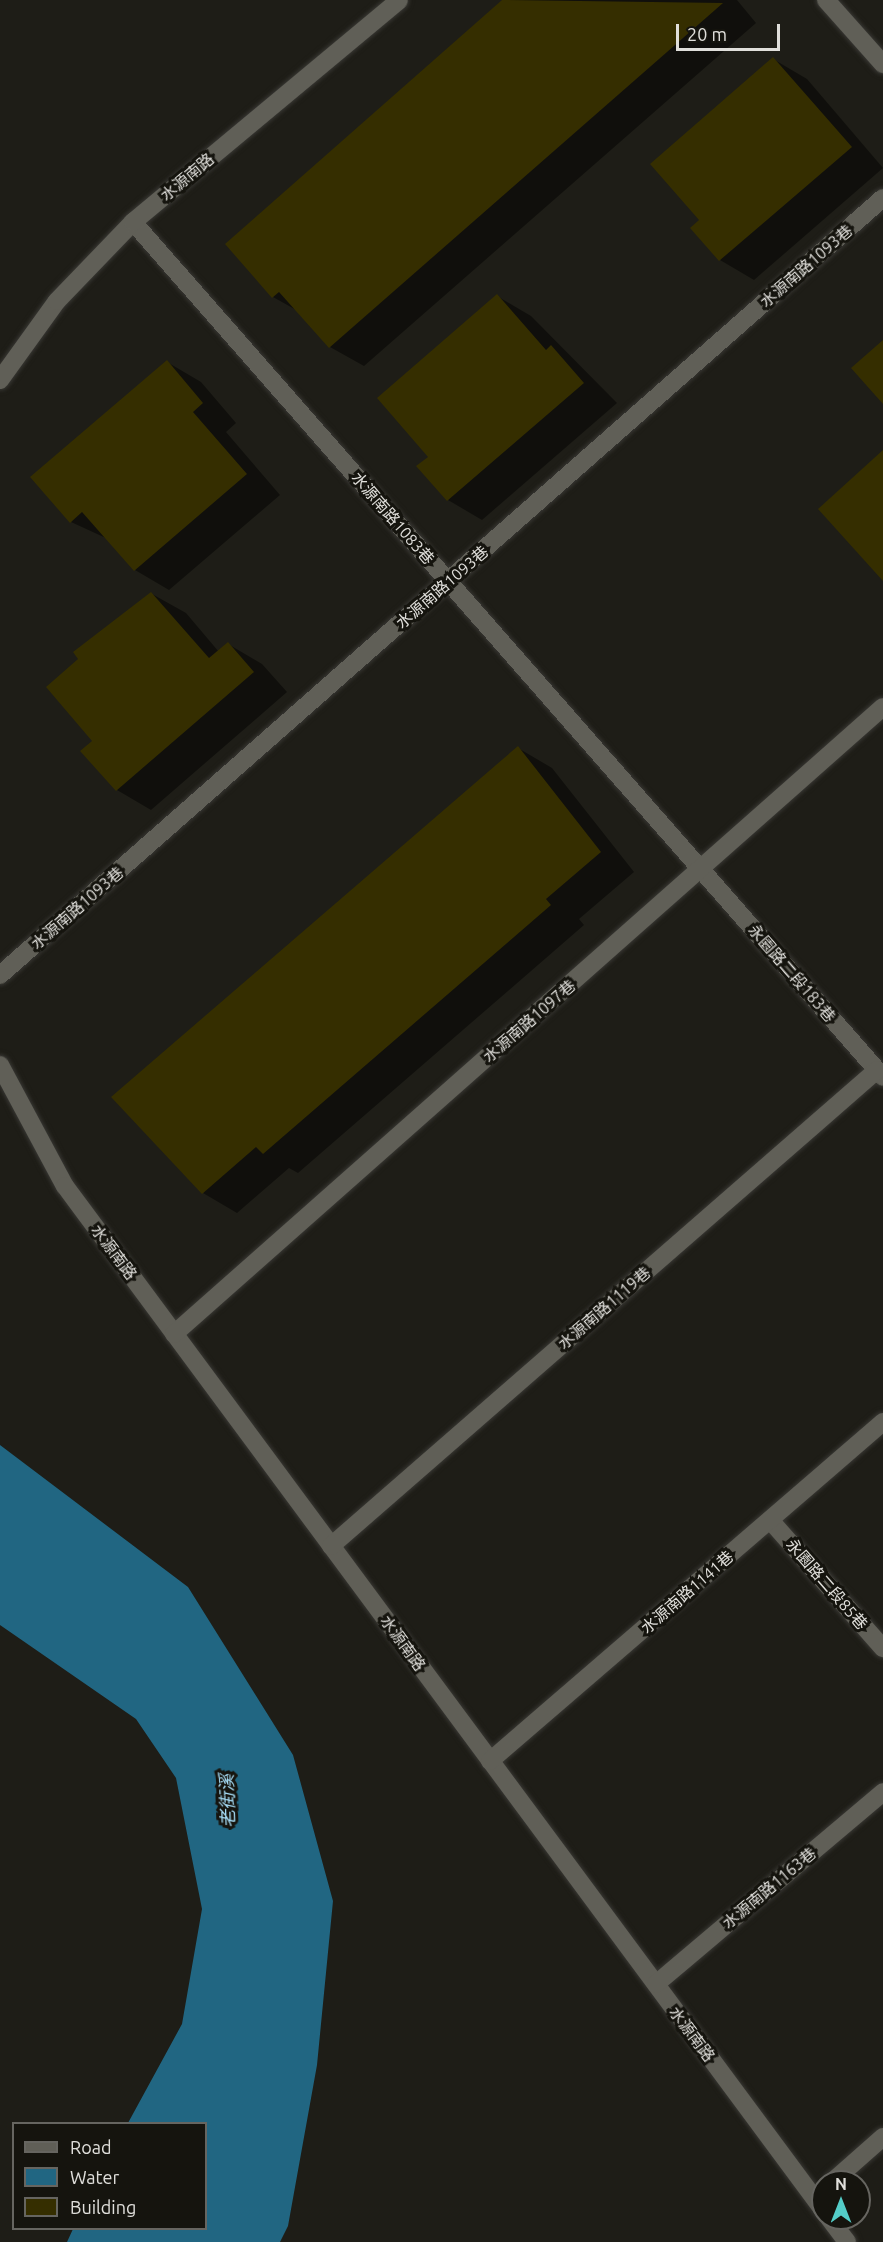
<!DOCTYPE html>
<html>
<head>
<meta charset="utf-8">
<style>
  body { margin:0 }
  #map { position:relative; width:883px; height:2242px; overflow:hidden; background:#1e1d17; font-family:Ubuntu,"Noto Sans TC",sans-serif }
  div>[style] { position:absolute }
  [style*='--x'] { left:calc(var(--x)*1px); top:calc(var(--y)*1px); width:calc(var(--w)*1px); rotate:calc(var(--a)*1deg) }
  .water>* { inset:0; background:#216682 }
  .shadow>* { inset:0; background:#0007 }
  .building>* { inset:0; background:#352e00 }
  .roads { filter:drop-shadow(0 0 2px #383733) drop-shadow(0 0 2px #383733) }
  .minor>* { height:18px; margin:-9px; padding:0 9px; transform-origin:9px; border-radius:9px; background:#605f57 }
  span { translate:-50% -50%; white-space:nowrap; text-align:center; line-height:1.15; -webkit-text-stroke:6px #15140e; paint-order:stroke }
  .street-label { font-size:16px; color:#e0dfdb }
  .water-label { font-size:18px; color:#a8dff9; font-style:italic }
  .legend { position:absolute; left:12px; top:2122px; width:195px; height:108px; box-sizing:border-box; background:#15140e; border:2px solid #666560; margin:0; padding:8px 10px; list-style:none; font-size:18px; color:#e0dfdb }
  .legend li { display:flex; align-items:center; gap:12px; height:30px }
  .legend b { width:30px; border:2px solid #666560 }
  .north { position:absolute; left:811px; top:2170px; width:60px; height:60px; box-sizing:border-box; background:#15140e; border:2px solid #666560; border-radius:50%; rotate:0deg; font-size:16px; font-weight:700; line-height:24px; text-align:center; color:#e0dfdb }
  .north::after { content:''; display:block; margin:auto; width:21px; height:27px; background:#54cdc8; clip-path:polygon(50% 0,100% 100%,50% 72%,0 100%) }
  .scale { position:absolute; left:676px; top:24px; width:104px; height:27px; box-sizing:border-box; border:3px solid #e0dfdb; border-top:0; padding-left:8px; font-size:18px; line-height:21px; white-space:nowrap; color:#e0dfdb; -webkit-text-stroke:4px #15140e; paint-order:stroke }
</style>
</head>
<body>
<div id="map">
  <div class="water">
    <div style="clip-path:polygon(0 1445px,188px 1587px,293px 1755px,333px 1901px,317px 2065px,288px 2226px,280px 2242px,67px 2242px,73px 2229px,206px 2228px,206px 2124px,128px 2123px,182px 2024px,202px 1909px,176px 1778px,136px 1719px,0 1625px)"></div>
  </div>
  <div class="shadow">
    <div style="clip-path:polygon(505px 0,737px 0,756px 23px,364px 366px,330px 347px,298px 311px,273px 297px,227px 244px)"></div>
    <div style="clip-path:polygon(773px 59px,807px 79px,883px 168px,754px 280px,720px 260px,701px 220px)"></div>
    <div style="clip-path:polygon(497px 296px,531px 316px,617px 403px,482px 520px,448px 500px,430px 457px)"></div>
    <div style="clip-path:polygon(167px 362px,201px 382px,236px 423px,226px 432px,280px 495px,169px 590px,135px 570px,108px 539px,71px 522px)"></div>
    <div style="clip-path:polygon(152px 594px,186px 613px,219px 652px,228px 644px,262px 664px,287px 692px,151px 810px,117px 790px,94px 741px)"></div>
    <div style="clip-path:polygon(518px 748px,552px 768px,634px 872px,579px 919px,584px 925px,298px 1173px,289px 1168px,237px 1213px,203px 1193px)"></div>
  </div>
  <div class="building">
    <div style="clip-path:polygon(502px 0,723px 3px,329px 348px,279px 292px,272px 298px,225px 244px)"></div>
    <div style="clip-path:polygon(773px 57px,852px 147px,719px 261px,690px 228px,699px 220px,650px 164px)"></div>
    <div style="clip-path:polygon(497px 294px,546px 350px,551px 345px,584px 383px,447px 501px,416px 466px,428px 457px,377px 398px)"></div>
    <div style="clip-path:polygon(883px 340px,883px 404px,851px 368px)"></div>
    <div style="clip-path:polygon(167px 360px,203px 403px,193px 412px,247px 474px,134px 571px,82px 512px,70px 523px,30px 477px)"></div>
    <div style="clip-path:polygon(883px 450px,883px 581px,818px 509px)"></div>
    <div style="clip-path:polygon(151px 592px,209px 658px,228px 642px,254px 672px,116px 791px,80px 751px,92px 741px,46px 687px,78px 659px,73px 652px)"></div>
    <div style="clip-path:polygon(518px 746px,601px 852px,546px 899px,551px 905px,263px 1154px,256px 1147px,202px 1194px,111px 1097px)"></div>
  </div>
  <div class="roads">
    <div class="minor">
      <div style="--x:826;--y:0;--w:86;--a:48.3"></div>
      <div style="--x:133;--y:222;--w:1137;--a:48.74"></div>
      <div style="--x:0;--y:380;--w:97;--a:-54.2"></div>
      <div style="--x:57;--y:301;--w:110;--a:-46.1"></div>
      <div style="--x:133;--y:222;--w:346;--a:-39.8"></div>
      <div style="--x:0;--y:975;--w:1176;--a:-41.35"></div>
      <div style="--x:0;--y:1065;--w:137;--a:61.8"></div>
      <div style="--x:65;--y:1186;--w:1274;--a:53.49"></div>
      <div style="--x:174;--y:1334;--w:946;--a:-41.49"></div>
      <div style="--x:770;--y:1520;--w:171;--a:48.6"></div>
      <div style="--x:331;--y:1546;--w:724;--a:-41.08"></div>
      <div style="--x:490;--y:1761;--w:519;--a:-40.78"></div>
      <div style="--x:656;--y:1984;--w:297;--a:-40.2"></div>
      <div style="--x:832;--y:2182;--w:68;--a:-41.4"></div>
      <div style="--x:829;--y:2218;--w:30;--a:53"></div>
    </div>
  </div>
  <div class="street-label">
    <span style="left:187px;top:177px;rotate:-40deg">水源南路</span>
    <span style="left:806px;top:266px;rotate:-41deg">水源南路1093巷</span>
    <span style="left:393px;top:518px;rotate:49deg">水源南路1083巷</span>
    <span style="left:442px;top:587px;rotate:-41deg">水源南路1093巷</span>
    <span style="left:77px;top:908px;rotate:-41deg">水源南路1093巷</span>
    <span style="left:792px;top:973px;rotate:49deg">永園路二段183巷</span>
    <span style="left:529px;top:1021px;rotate:-41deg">水源南路1097巷</span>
    <span style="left:114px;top:1252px;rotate:53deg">水源南路</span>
    <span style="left:604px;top:1308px;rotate:-41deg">水源南路1119巷</span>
    <span style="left:827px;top:1584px;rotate:49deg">永園路二段85巷</span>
    <span style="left:687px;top:1592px;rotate:-41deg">水源南路1141巷</span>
    <span style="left:403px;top:1643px;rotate:54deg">水源南路</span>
    <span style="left:769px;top:1888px;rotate:-40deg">水源南路1163巷</span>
    <span style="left:692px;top:2034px;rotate:53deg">水源南路</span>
  </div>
  <div class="water-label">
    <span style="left:227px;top:1801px;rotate:-92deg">老街溪</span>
  </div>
  <ul class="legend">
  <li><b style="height:8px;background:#605f57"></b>Road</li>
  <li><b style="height:16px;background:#216682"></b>Water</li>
  <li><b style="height:16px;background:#352e00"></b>Building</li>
  </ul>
  <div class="north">N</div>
  <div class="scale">20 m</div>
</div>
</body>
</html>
